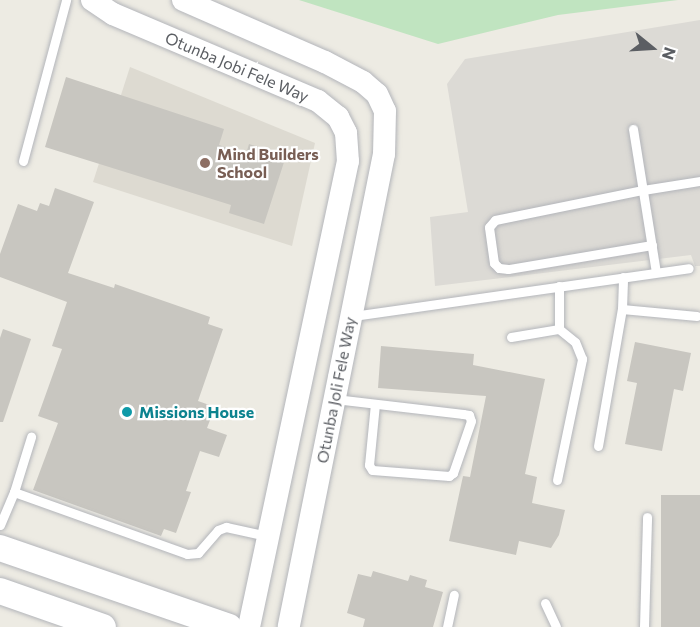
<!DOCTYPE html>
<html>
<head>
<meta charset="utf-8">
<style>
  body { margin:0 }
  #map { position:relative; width:700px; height:627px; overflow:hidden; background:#edebe3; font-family:Commissioner,sans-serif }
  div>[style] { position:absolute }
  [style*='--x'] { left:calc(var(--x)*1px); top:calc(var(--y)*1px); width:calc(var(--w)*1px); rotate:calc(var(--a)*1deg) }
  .industrial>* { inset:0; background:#dcdad5 }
  .education>* { inset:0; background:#dddad1 }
  .green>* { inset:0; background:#c0e4c0 }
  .building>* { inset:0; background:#c8c6c0; transform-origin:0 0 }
  .roads { filter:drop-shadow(0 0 2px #b3b5ba) drop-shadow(0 0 2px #b3b5ba) }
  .service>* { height:9px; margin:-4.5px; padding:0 4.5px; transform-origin:4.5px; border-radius:4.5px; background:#fff }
  .tertiary>* { height:22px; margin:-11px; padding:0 11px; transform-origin:11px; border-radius:11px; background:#fff }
  .secondary>* { height:26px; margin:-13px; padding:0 13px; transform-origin:13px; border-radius:13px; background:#fff }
  .dots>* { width:16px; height:16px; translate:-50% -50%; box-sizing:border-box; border:3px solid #fff; border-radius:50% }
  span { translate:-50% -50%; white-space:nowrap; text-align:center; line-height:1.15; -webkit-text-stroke:4.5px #fff; paint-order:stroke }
  .street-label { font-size:16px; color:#5b5e63 }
  .education-label { font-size:16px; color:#785e54; font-weight:700 }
  .left { translate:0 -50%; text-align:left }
  .culture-label { font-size:16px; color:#0d838f; font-weight:700 }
  .north { position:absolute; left:622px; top:18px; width:60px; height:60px; -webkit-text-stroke:4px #fff; paint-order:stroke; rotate:108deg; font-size:16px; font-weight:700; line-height:24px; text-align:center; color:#5b5e63 }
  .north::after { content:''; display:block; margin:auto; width:21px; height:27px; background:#5b5e63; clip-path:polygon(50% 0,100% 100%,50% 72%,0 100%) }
</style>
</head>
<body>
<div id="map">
  <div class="industrial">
    <div style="clip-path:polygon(700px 20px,700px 266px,695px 266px,691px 255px,435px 286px,430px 217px,468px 212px,447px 84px,465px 59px)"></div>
  </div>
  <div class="education">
    <div style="clip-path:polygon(130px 67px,315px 143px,292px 246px,93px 182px)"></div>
  </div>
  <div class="green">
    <div style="clip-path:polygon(299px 0,678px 0,558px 15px,438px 44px)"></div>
  </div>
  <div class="building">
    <div style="clip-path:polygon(66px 77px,224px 129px,219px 145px,246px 154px,249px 144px,286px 156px,264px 224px,229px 213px,231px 205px,45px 147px)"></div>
    <div style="clip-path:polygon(55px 188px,94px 202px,68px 273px,114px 288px,115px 284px,210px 317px,208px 324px,223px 329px,198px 401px,215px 407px,207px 428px,227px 435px,219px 457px,200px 451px,186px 491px,191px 492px,176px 533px,164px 529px,161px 536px,33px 490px,58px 423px,38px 416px,62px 349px,52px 346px,67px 302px,0 277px,0 254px,18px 204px,37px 211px,40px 203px,49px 206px)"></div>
    <div style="clip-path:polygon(3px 329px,31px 339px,3px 422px,0 422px,0 338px)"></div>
    <div style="clip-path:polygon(635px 342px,691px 353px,683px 391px,674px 389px,662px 451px,625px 444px,637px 383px,627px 381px)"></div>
    <div style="clip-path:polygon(381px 346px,474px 354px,473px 365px,545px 379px,525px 474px,537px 477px,532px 503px,565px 510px,559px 535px,551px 548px,519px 541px,516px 555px,449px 541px,463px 476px,470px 477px,486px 396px,378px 388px)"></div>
    <div style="left:661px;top:495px;width:39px;height:132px"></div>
    <div style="clip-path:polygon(373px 571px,408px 581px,410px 575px,427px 580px,425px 587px,443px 592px,433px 627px,363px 627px,365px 619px,347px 613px,358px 574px,371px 577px)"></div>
  </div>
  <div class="roads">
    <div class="service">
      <div style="--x:633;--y:129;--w:145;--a:80.9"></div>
      <div style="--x:23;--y:161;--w:167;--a:-75"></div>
      <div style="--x:652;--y:245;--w:146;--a:170.5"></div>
      <div style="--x:508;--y:269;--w:9;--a:-174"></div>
      <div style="--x:499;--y:268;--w:7;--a:-135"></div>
      <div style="--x:494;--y:263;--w:36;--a:-98"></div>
      <div style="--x:489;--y:227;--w:9;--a:-49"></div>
      <div style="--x:495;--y:220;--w:151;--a:-11.5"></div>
      <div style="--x:643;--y:190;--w:58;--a:-9"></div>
      <div style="--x:622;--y:309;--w:75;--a:5.3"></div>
      <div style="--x:353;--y:316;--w:339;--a:-8.1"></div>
      <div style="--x:511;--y:337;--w:49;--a:-9.5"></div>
      <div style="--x:335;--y:399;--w:129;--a:6.7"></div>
      <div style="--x:463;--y:414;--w:6;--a:9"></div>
      <div style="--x:469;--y:415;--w:6;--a:72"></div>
      <div style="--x:471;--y:421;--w:55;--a:109.1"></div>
      <div style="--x:453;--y:473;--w:5;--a:143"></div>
      <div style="--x:449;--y:476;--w:77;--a:-175.5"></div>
      <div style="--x:372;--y:470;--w:6;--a:-121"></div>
      <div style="--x:369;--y:465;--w:61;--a:-84.4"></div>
      <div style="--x:598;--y:446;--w:139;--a:-80.1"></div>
      <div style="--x:622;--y:309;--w:32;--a:-88"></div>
      <div style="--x:557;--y:480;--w:124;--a:-78.3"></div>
      <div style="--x:582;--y:359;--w:18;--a:-112"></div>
      <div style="--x:575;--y:342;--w:21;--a:-141"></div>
      <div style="--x:559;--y:329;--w:43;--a:-90"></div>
      <div style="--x:14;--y:492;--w:58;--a:-72.8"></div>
      <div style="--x:0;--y:525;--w:36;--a:-67"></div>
      <div style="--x:14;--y:492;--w:184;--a:19.7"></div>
      <div style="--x:187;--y:554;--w:11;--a:-5"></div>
      <div style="--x:198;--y:553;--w:30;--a:-49"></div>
      <div style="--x:218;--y:530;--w:9;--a:-21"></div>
      <div style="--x:226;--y:527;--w:42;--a:12.4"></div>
      <div style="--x:545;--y:603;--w:26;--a:65"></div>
      <div style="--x:447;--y:627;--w:33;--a:-78"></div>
      <div style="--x:644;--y:627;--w:110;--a:-88.4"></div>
    </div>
    <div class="tertiary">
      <div style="--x:92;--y:0;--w:25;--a:34"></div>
      <div style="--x:113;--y:14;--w:223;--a:23"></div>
      <div style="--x:318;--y:101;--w:26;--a:39"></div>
      <div style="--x:338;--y:117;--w:18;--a:63"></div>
      <div style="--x:346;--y:133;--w:28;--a:86"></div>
      <div style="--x:348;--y:161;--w:476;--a:102"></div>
      <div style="--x:183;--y:0;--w:155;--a:23.6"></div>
      <div style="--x:325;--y:62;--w:43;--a:27.8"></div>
      <div style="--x:363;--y:82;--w:18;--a:41"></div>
      <div style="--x:377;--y:94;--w:19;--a:65"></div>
      <div style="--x:385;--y:111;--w:43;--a:91.3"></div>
      <div style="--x:384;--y:154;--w:482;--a:101.4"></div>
    </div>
    <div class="secondary">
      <div style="--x:0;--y:548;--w:242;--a:19"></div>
      <div style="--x:0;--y:591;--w:109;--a:19.3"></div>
    </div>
  </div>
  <div class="dots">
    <div style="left:205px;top:163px;background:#8d6e63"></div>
    <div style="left:127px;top:412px;background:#0f9aa8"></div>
  </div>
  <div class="street-label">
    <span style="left:237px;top:67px;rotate:23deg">Otunba Jobi Fele Way</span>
    <span style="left:336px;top:390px;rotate:-79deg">Otunba Joli Fele Way</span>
  </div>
  <div class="education-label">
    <span class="left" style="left:217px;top:163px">Mind Builders<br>School</span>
  </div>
  <div class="culture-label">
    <span class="left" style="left:139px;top:412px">Missions House</span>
  </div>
  <div class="north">N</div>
</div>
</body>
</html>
